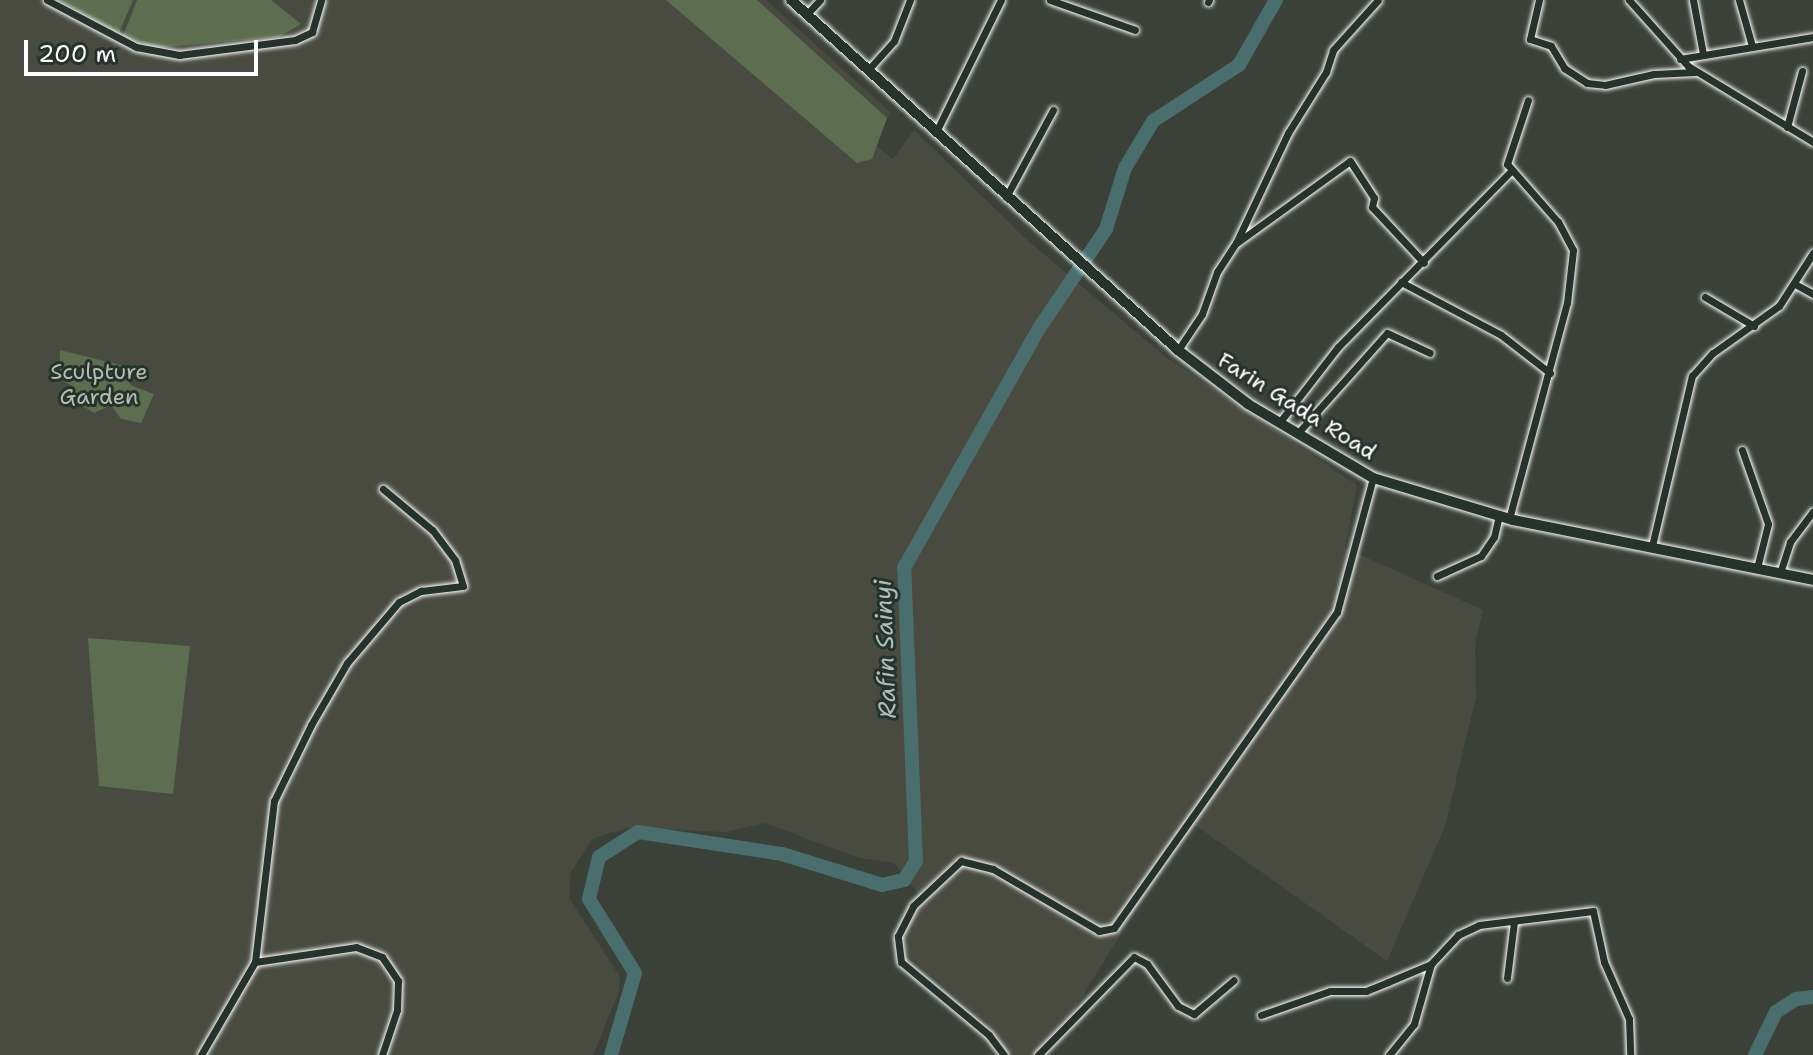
<!DOCTYPE html>
<html>
<head>
<meta charset="utf-8">
<style>
  body { margin:0 }
  #map { position:relative; width:1813px; height:1055px; overflow:hidden; background:#3b4139; font-family:"Shantell Sans",sans-serif }
  div>[style] { position:absolute }
  [style*='--x'] { left:calc(var(--x)*1px); top:calc(var(--y)*1px); width:calc(var(--w)*1px); rotate:calc(var(--a)*1deg) }
  .built>* { inset:0; background:#494b41 }
  .green>* { inset:0; background:#5c6d50 }
  .river>* { height:14px; margin:-7px; padding:0 7px; transform-origin:7px; border-radius:7px; background:#496e6d }
  .roads { filter:drop-shadow(0 0 2px #fff) drop-shadow(0 0 2px #fff) }
  .minor>* { height:7px; margin:-3.5px; padding:0 3.5px; transform-origin:3.5px; border-radius:3.5px; background:#26332d }
  .secondary>* { height:10px; margin:-5px; padding:0 5px; transform-origin:5px; border-radius:5px; background:#26332d }
  span { translate:-50% -50%; white-space:nowrap; text-align:center; line-height:1.15; -webkit-text-stroke:6px #26332d; paint-order:stroke }
  .park-label { font-size:22px; color:#b6bdb0 }
  .street-label { font-size:22px; color:#fff }
  .water-label { font-size:24px; color:#adbebd; font-style:italic }
  .scale { position:absolute; left:24px; top:40px; width:234px; height:36px; box-sizing:border-box; border:4px solid #fff; border-top:0; padding-left:10px; font-size:24px; line-height:28px; white-space:nowrap; color:#fff; -webkit-text-stroke:6px #26332d; paint-order:stroke }
</style>
</head>
<body>
<div id="map">
  <div class="built">
    <div style="clip-path:polygon(0 0,766px 0,890px 112px,875px 145px,893px 159px,914px 130px,1027px 240px,1167px 358px,1357px 485px,1345px 548px,1483px 610px,1475px 644px,1476px 697px,1445px 826px,1387px 961px,1195px 825px,1160px 870px,1069px 1018px,1035px 1055px,1008px 1055px,986px 1022px,908px 955px,903px 940px,918px 905px,918px 893px,894px 863px,859px 858px,765px 823px,725px 832px,627px 828px,592px 839px,571px 872px,569px 898px,620px 977px,618px 994px,593px 1055px,0 1055px)"></div>
  </div>
  <div class="green">
    <div style="clip-path:polygon(59px 0,133px 0,119px 33px)"></div>
    <div style="clip-path:polygon(137px 0,271px 0,301px 24px,279px 37px,155px 48px,123px 36px)"></div>
    <div style="clip-path:polygon(666px 0,757px 0,887px 118px,872px 159px,857px 163px)"></div>
    <div style="clip-path:polygon(60px 350px,132px 368px,127px 380px,132px 386px,154px 394px,141px 423px,121px 419px,111px 405px,94px 413px,70px 398px,75px 388px,59px 378px)"></div>
    <div style="clip-path:polygon(88px 638px,190px 646px,173px 794px,99px 786px)"></div>
  </div>
  <div class="river">
    <div style="--x:611;--y:1055;--w:85;--a:-73.7"></div>
    <div style="--x:635;--y:973;--w:87;--a:-121.9"></div>
    <div style="--x:589;--y:899;--w:43;--a:-76.6"></div>
    <div style="--x:599;--y:857;--w:46;--a:-32.7"></div>
    <div style="--x:638;--y:832;--w:146;--a:8.7"></div>
    <div style="--x:782;--y:854;--w:105;--a:17.2"></div>
    <div style="--x:882;--y:885;--w:23;--a:-13"></div>
    <div style="--x:904;--y:880;--w:22;--a:-58"></div>
    <div style="--x:916;--y:861;--w:293;--a:-92.3"></div>
    <div style="--x:904;--y:568;--w:277;--a:-60.6"></div>
    <div style="--x:1040;--y:327;--w:118;--a:-56"></div>
    <div style="--x:1106;--y:229;--w:64;--a:-72.7"></div>
    <div style="--x:1125;--y:168;--w:55;--a:-59.2"></div>
    <div style="--x:1153;--y:121;--w:103;--a:-33.1"></div>
    <div style="--x:1239;--y:65;--w:75;--a:-60.4"></div>
    <div style="--x:1755;--y:1055;--w:48;--a:-64"></div>
    <div style="--x:1776;--y:1012;--w:24;--a:-33"></div>
    <div style="--x:1796;--y:999;--w:17;--a:-7"></div>
  </div>
  <div class="roads">
    <div class="minor">
      <div style="--x:47;--y:0;--w:101;--a:27.8"></div>
      <div style="--x:136;--y:47;--w:44;--a:10.5"></div>
      <div style="--x:179;--y:55;--w:117;--a:-7.4"></div>
      <div style="--x:295;--y:40;--w:19;--a:-25"></div>
      <div style="--x:312;--y:32;--w:33;--a:-74"></div>
      <div style="--x:1050;--y:0;--w:90;--a:19.4"></div>
      <div style="--x:1539;--y:0;--w:40;--a:103"></div>
      <div style="--x:1530;--y:39;--w:22;--a:18"></div>
      <div style="--x:1551;--y:46;--w:26;--a:59"></div>
      <div style="--x:1564;--y:68;--w:27;--a:33"></div>
      <div style="--x:1587;--y:83;--w:18;--a:6"></div>
      <div style="--x:1605;--y:85;--w:50;--a:-12.7"></div>
      <div style="--x:1654;--y:74;--w:41;--a:-2.8"></div>
      <div style="--x:1629;--y:0;--w:89;--a:48.2"></div>
      <div style="--x:1688;--y:66;--w:146;--a:31.3"></div>
      <div style="--x:1693;--y:0;--w:55;--a:79.5"></div>
      <div style="--x:1739;--y:0;--w:48;--a:74.2"></div>
      <div style="--x:1208;--y:2;--w:2;--a:-63"></div>
      <div style="--x:807;--y:14;--w:19;--a:-47"></div>
      <div style="--x:1680;--y:59;--w:135;--a:-9.4"></div>
      <div style="--x:868;--y:70;--w:39;--a:-48"></div>
      <div style="--x:894;--y:41;--w:44;--a:-68.7"></div>
      <div style="--x:1787;--y:127;--w:58;--a:-75"></div>
      <div style="--x:936;--y:132;--w:147;--a:-63.8"></div>
      <div style="--x:1006;--y:197;--w:99;--a:-61.6"></div>
      <div style="--x:1238;--y:242;--w:138;--a:-35.9"></div>
      <div style="--x:1350;--y:161;--w:44;--a:57"></div>
      <div style="--x:1374;--y:198;--w:9;--a:103"></div>
      <div style="--x:1372;--y:207;--w:76;--a:47.1"></div>
      <div style="--x:1401;--y:282;--w:113;--a:27.9"></div>
      <div style="--x:1501;--y:335;--w:62;--a:37.8"></div>
      <div style="--x:1795;--y:284;--w:21;--a:29"></div>
      <div style="--x:1705;--y:297;--w:57;--a:30.6"></div>
      <div style="--x:1178;--y:350;--w:43;--a:-56.3"></div>
      <div style="--x:1202;--y:314;--w:45;--a:-70.3"></div>
      <div style="--x:1217;--y:272;--w:35;--a:-57"></div>
      <div style="--x:1236;--y:243;--w:122;--a:-64.7"></div>
      <div style="--x:1288;--y:133;--w:72;--a:-58.1"></div>
      <div style="--x:1326;--y:72;--w:23;--a:-72"></div>
      <div style="--x:1333;--y:50;--w:67;--a:-48"></div>
      <div style="--x:1279;--y:423;--w:96;--a:-52.2"></div>
      <div style="--x:1338;--y:347;--w:248;--a:-45.5"></div>
      <div style="--x:1297;--y:434;--w:135;--a:-48.3"></div>
      <div style="--x:1387;--y:333;--w:47;--a:24.9"></div>
      <div style="--x:1742;--y:450;--w:78;--a:70.6"></div>
      <div style="--x:1768;--y:524;--w:45;--a:104"></div>
      <div style="--x:1509;--y:519;--w:224;--a:-75"></div>
      <div style="--x:1567;--y:303;--w:53;--a:-83.5"></div>
      <div style="--x:1573;--y:250;--w:32;--a:-118"></div>
      <div style="--x:1558;--y:222;--w:77;--a:-131.3"></div>
      <div style="--x:1507;--y:164;--w:67;--a:-71.8"></div>
      <div style="--x:1652;--y:546;--w:175;--a:-76.8"></div>
      <div style="--x:1692;--y:376;--w:31;--a:-48"></div>
      <div style="--x:1713;--y:353;--w:81;--a:-35.5"></div>
      <div style="--x:1779;--y:306;--w:63;--a:-57.3"></div>
      <div style="--x:1780;--y:573;--w:33;--a:-72"></div>
      <div style="--x:1790;--y:542;--w:38;--a:-53"></div>
      <div style="--x:1437;--y:576;--w:48;--a:-24.4"></div>
      <div style="--x:1481;--y:556;--w:23;--a:-56"></div>
      <div style="--x:1494;--y:537;--w:22;--a:-77"></div>
      <div style="--x:255;--y:962;--w:102;--a:-8.4"></div>
      <div style="--x:356;--y:947;--w:28;--a:21"></div>
      <div style="--x:382;--y:957;--w:29;--a:56"></div>
      <div style="--x:398;--y:981;--w:29;--a:92"></div>
      <div style="--x:397;--y:1010;--w:47;--a:108.4"></div>
      <div style="--x:1507;--y:978;--w:56;--a:-82.9"></div>
      <div style="--x:1261;--y:1015;--w:73;--a:-19.2"></div>
      <div style="--x:1330;--y:991;--w:36;--a:0"></div>
      <div style="--x:1366;--y:991;--w:24;--a:-22"></div>
      <div style="--x:1388;--y:982;--w:47;--a:-22.7"></div>
      <div style="--x:1431;--y:964;--w:40;--a:-47"></div>
      <div style="--x:1458;--y:935;--w:23;--a:-25"></div>
      <div style="--x:1479;--y:925;--w:115;--a:-7"></div>
      <div style="--x:1593;--y:911;--w:52;--a:77.8"></div>
      <div style="--x:1604;--y:962;--w:62;--a:66.3"></div>
      <div style="--x:1629;--y:1019;--w:36;--a:88"></div>
      <div style="--x:201;--y:1055;--w:108;--a:-59.9"></div>
      <div style="--x:255;--y:962;--w:162;--a:-83.3"></div>
      <div style="--x:274;--y:801;--w:85;--a:-64"></div>
      <div style="--x:311;--y:725;--w:72;--a:-59.9"></div>
      <div style="--x:347;--y:663;--w:80;--a:-49.6"></div>
      <div style="--x:399;--y:602;--w:25;--a:-27"></div>
      <div style="--x:421;--y:591;--w:42;--a:-6.8"></div>
      <div style="--x:463;--y:586;--w:27;--a:-107"></div>
      <div style="--x:455;--y:560;--w:38;--a:-127"></div>
      <div style="--x:432;--y:530;--w:64;--a:-140.1"></div>
      <div style="--x:1004;--y:1055;--w:25;--a:-127"></div>
      <div style="--x:989;--y:1035;--w:114;--a:-140.3"></div>
      <div style="--x:901;--y:962;--w:26;--a:-97"></div>
      <div style="--x:898;--y:936;--w:34;--a:-63"></div>
      <div style="--x:913;--y:906;--w:66;--a:-43.2"></div>
      <div style="--x:961;--y:861;--w:33;--a:14"></div>
      <div style="--x:993;--y:869;--w:123;--a:30.3"></div>
      <div style="--x:1099;--y:931;--w:15;--a:-11"></div>
      <div style="--x:1114;--y:928;--w:387;--a:-54.8"></div>
      <div style="--x:1337;--y:612;--w:139;--a:-75"></div>
      <div style="--x:1038;--y:1055;--w:137;--a:-45.6"></div>
      <div style="--x:1134;--y:957;--w:15;--a:28"></div>
      <div style="--x:1147;--y:964;--w:52;--a:53.6"></div>
      <div style="--x:1178;--y:1006;--w:18;--a:27"></div>
      <div style="--x:1194;--y:1014;--w:52;--a:-40.4"></div>
      <div style="--x:1389;--y:1055;--w:40;--a:-51"></div>
      <div style="--x:1414;--y:1024;--w:62;--a:-74.2"></div>
    </div>
    <div class="secondary">
      <div style="--x:791;--y:0;--w:522;--a:42.13"></div>
      <div style="--x:1178;--y:350;--w:88;--a:37.6"></div>
      <div style="--x:1248;--y:404;--w:145;--a:30.6"></div>
      <div style="--x:1373;--y:478;--w:146;--a:16.7"></div>
      <div style="--x:1513;--y:520;--w:306;--a:11.3"></div>
    </div>
  </div>
  <div class="park-label">
    <span style="left:99px;top:384px">Sculpture<br>Garden</span>
  </div>
  <div class="street-label">
    <span style="left:1297px;top:406px;rotate:32deg">Farin Gada Road</span>
  </div>
  <div class="water-label">
    <span style="left:886px;top:649px;rotate:-92deg">Rafin Sainyi</span>
  </div>
  <div class="scale">200 m</div>
</div>
</body>
</html>
